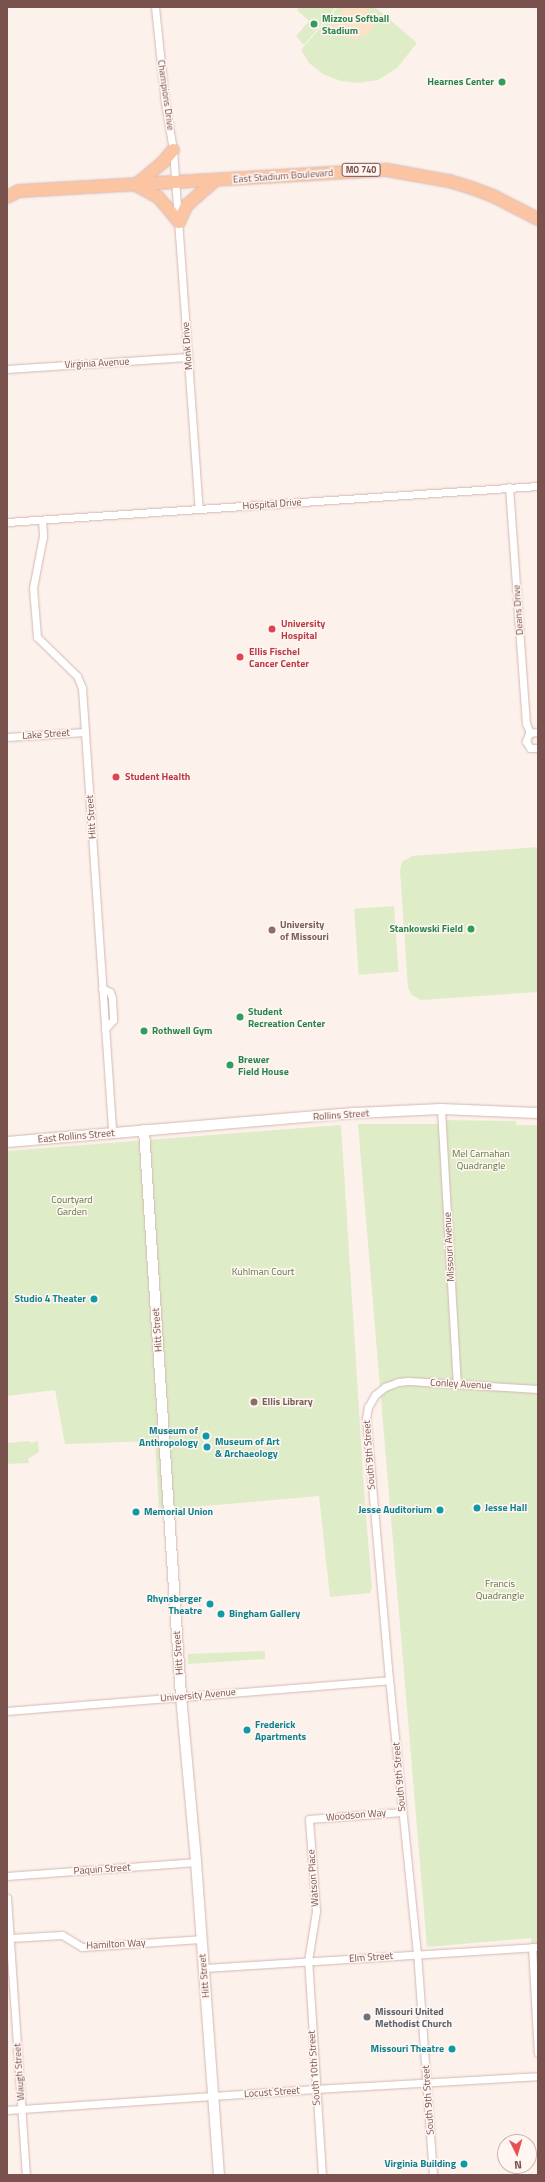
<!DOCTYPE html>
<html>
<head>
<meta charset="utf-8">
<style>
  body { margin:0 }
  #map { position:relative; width:545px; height:2182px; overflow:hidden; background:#fdf1eb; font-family:"Titillium Web",sans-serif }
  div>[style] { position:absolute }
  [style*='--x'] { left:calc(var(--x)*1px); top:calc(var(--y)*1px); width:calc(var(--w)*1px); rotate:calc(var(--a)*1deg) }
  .green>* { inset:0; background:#dfecc8; transform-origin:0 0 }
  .sand>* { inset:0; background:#fce2c6 }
  .roads { filter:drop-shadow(0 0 1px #d3b8b2) drop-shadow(0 0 1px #d3b8b2) }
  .street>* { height:7px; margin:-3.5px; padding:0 3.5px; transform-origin:3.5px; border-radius:3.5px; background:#fff }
  .secondary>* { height:10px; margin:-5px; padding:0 5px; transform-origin:5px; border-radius:5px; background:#fff }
  .primary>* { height:12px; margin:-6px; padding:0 6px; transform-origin:6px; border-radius:6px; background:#fbc5a4 }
  .dots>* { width:11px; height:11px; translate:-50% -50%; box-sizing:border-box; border:2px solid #fff6f2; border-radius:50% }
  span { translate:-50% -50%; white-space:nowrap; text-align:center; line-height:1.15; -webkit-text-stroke:3px #fff6f2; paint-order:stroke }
  .shield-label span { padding:1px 3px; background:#fff6f2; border:1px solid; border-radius:3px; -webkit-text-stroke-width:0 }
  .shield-label { font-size:9px; color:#79514d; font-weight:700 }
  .leisure-label { font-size:10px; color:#27864d; font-weight:700 }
  .left { translate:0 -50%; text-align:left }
  .right { translate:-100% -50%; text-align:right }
  .street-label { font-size:10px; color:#79514d }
  .health-label { font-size:10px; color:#be3a42; font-weight:700 }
  .education-label { font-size:10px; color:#785e54; font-weight:700 }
  .park-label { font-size:10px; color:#5f7941 }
  .culture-label { font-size:10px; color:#0d838f; font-weight:700 }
  .worship-label { font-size:10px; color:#5b616d; font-weight:700 }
  .frame { position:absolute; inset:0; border:8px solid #79514d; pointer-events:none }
  .north { position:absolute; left:497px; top:2134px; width:40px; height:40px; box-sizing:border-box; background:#fff6f2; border:1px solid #c9b4b0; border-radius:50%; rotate:175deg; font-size:11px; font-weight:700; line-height:16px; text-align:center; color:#79514d }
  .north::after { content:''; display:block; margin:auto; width:14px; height:18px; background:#e65054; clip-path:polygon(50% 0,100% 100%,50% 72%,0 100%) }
</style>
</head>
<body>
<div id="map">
  <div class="green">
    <div style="clip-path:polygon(298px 7px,336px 7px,304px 45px,296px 36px,309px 21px,297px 10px)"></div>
    <div style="clip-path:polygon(338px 7px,346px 7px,332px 22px,375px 18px,363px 7px,375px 7px,417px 43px,397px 68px,378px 80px,358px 83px,341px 81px,323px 74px,309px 63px,301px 50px)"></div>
    <div style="clip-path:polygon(538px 847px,538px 992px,421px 1000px,412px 995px,408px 988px,400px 870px,402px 862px,412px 856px)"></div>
    <div style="left:394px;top:906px;width:66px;height:40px;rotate:86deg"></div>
    <div style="clip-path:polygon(442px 1120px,516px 1121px,516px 1125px,538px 1125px,538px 1947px,532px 1947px,531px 1938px,427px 1947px,358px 1124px,442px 1124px)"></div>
    <div style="clip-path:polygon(341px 1125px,365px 1505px,372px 1588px,370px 1593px,330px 1597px,319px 1496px,159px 1510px,155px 1441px,65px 1444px,55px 1390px,7px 1396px,7px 1151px)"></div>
    <div style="clip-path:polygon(30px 1441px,30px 1443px,38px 1441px,39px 1452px,28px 1459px,29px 1463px,7px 1464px,7px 1443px)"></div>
    <div style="clip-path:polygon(265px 1651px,265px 1659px,188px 1664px,188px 1654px)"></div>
  </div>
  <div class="sand">
    <div style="clip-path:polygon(346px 7px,363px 7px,375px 18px,373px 27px,369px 33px,355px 39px,342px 36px,337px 31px,332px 22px)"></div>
  </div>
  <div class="roads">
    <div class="street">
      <div style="--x:155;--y:7;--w:96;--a:84"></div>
      <div style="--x:165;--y:102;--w:49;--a:80.5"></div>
      <div style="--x:173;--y:150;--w:360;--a:85.9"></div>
      <div style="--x:7;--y:369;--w:181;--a:-3.8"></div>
      <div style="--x:509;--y:487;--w:237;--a:85.9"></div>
      <div style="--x:526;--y:723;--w:11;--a:68"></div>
      <div style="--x:42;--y:520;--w:16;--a:86"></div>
      <div style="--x:43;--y:536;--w:53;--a:100.9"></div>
      <div style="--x:33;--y:588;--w:49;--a:85.3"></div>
      <div style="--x:37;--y:637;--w:56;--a:44.3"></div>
      <div style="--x:77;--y:676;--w:13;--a:67"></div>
      <div style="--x:82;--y:688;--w:446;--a:86.1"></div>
      <div style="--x:7;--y:522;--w:532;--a:-3.88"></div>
      <div style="--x:538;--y:732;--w:9;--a:174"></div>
      <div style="--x:529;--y:733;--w:9;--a:111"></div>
      <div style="--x:526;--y:741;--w:8;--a:60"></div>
      <div style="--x:530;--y:748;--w:8;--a:0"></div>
      <div style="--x:7;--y:737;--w:78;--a:-3.7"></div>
      <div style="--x:102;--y:988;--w:9;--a:27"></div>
      <div style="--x:110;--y:992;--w:6;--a:72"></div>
      <div style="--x:112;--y:998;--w:22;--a:87"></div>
      <div style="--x:113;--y:1020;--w:12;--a:132"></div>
      <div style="--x:441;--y:1109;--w:275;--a:86.7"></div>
      <div style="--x:7;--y:1711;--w:383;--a:-4.6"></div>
      <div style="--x:7;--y:1876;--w:190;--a:-4.2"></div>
      <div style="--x:7;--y:1898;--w:278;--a:86.1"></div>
      <div style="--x:10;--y:1938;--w:52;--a:-3.3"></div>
      <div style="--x:62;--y:1935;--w:23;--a:31"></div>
      <div style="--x:82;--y:1947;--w:119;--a:-3.8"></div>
      <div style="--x:532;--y:1947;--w:106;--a:86.8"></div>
      <div style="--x:204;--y:1968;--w:335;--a:-3.6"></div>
      <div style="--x:7;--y:2110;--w:309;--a:-3.9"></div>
      <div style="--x:315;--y:2089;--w:223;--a:-3.3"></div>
      <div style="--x:322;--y:2175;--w:214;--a:-93.7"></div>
      <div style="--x:308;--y:1961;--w:51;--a:-80.9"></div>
      <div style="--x:316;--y:1911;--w:92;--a:-94.4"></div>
      <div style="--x:309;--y:1819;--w:93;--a:-4.3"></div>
      <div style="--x:433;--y:2175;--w:222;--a:-94.1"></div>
      <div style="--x:417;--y:1954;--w:287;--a:-95.8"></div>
      <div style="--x:388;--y:1668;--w:250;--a:-95"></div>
      <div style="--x:366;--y:1419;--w:12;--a:-81"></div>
      <div style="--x:368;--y:1407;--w:14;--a:-60"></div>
      <div style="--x:375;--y:1395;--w:13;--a:-39"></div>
      <div style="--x:385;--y:1387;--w:14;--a:-21"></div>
      <div style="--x:398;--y:1382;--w:10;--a:-6"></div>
      <div style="--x:408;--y:1381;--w:130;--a:3.5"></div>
    </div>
    <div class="secondary">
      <div style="--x:144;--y:1130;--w:567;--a:86.26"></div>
      <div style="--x:181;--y:1696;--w:167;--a:84.8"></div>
      <div style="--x:196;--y:1862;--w:314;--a:85.8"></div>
      <div style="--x:7;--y:1142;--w:350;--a:-4.8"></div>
      <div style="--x:356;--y:1113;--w:85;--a:-2.7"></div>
      <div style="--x:441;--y:1109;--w:97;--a:2.4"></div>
    </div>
    <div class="primary">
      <div style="--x:173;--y:150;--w:17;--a:130"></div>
      <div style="--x:162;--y:163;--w:34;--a:140"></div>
      <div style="--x:136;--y:185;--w:26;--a:29"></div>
      <div style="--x:159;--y:198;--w:31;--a:50"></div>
      <div style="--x:179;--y:222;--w:19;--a:-65"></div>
      <div style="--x:187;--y:205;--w:38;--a:-41"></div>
      <div style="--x:7;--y:197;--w:13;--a:-27"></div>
      <div style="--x:19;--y:191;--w:369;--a:-3.3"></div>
      <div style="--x:387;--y:170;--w:63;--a:10.1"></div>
      <div style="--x:449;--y:181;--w:24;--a:17"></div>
      <div style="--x:472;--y:188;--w:25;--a:21"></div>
      <div style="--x:495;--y:197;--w:48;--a:27.1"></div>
    </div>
  </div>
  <div class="dots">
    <div style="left:314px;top:24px;background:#2e9e5b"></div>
    <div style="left:502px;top:82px;background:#2e9e5b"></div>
    <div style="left:272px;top:629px;background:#e0444e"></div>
    <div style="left:240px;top:657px;background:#e0444e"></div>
    <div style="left:116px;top:777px;background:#e0444e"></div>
    <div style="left:471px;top:929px;background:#2e9e5b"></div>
    <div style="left:272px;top:930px;background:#8d6e63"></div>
    <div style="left:240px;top:1017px;background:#2e9e5b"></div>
    <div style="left:144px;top:1031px;background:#2e9e5b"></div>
    <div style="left:230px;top:1065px;background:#2e9e5b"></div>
    <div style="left:94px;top:1299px;background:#0f9aa8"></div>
    <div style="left:254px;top:1402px;background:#8d6e63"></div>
    <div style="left:206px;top:1436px;background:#0f9aa8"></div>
    <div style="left:207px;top:1447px;background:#0f9aa8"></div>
    <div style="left:477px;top:1508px;background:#0f9aa8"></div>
    <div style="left:440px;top:1510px;background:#0f9aa8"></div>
    <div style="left:136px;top:1512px;background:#0f9aa8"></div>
    <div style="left:210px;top:1604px;background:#0f9aa8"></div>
    <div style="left:221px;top:1614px;background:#0f9aa8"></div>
    <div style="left:247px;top:1730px;background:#0f9aa8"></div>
    <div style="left:367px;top:2017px;background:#6b7280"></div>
    <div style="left:452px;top:2049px;background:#0f9aa8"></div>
    <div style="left:464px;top:2164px;background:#0f9aa8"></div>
  </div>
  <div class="shield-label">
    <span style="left:361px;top:170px">MO 740</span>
  </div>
  <div class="leisure-label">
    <span class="left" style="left:322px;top:24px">Mizzou Softball<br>Stadium</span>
    <span class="right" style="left:494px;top:82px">Hearnes Center</span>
    <span class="right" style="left:463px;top:929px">Stankowski Field</span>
    <span class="left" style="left:248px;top:1017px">Student<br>Recreation Center</span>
    <span class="left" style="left:152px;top:1031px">Rothwell Gym</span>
    <span class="left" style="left:238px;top:1065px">Brewer<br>Field House</span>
  </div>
  <div class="street-label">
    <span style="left:166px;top:95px;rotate:82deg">Champions Drive</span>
    <span style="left:283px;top:176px;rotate:-4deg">East Stadium Boulevard</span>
    <span style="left:187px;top:346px;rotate:-94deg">Monk Drive</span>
    <span style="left:97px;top:363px;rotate:-3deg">Virginia Avenue</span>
    <span style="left:272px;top:504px;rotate:-4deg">Hospital Drive</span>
    <span style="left:518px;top:610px;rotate:-94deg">Deans Drive</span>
    <span style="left:46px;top:734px;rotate:-4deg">Lake Street</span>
    <span style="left:91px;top:817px;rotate:-94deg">Hitt Street</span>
    <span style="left:341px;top:1115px;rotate:-4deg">Rollins Street</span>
    <span style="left:76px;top:1136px;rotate:-5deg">East Rollins Street</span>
    <span style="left:449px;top:1247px;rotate:-93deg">Missouri Avenue</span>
    <span style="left:157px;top:1330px;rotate:-94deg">Hitt Street</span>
    <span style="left:461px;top:1384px;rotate:3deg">Conley Avenue</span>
    <span style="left:369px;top:1455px;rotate:-94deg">South 9th Street</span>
    <span style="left:178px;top:1653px;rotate:-94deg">Hitt Street</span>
    <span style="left:198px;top:1695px;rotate:-5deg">University Avenue</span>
    <span style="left:399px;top:1777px;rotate:-95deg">South 9th Street</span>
    <span style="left:356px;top:1815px;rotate:-5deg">Woodson Way</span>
    <span style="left:102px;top:1869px;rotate:-4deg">Paquin Street</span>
    <span style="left:313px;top:1878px;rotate:-94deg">Watson Place</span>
    <span style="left:116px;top:1944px;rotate:-3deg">Hamilton Way</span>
    <span style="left:371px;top:1957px;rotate:-4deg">Elm Street</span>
    <span style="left:204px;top:1976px;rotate:-95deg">Hitt Street</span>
    <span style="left:314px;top:2068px;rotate:-94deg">South 10th Street</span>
    <span style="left:19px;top:2072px;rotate:-94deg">Waugh Street</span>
    <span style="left:272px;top:2092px;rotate:-4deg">Locust Street</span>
    <span style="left:428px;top:2100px;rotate:-94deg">South 9th Street</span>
  </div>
  <div class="health-label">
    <span class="left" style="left:281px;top:629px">University<br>Hospital</span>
    <span class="left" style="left:249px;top:657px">Ellis Fischel<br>Cancer Center</span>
    <span class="left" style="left:125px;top:777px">Student Health</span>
  </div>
  <div class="education-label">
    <span class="left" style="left:280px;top:930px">University<br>of Missouri</span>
    <span class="left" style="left:262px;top:1402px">Ellis Library</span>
  </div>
  <div class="park-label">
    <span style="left:481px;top:1159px">Mel Carnahan<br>Quadrangle</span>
    <span style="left:72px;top:1205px">Courtyard<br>Garden</span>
    <span style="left:263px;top:1272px">Kuhlman Court</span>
    <span style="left:500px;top:1589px">Francis<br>Quadrangle</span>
  </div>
  <div class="culture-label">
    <span class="right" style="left:86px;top:1299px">Studio 4 Theater</span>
    <span class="right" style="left:198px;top:1436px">Museum of<br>Anthropology</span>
    <span class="left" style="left:215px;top:1447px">Museum of Art<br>&amp; Archaeology</span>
    <span class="left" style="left:485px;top:1508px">Jesse Hall</span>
    <span class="right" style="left:432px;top:1510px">Jesse Auditorium</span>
    <span class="left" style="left:144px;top:1512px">Memorial Union</span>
    <span class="right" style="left:202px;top:1604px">Rhynsberger<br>Theatre</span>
    <span class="left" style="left:229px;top:1614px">Bingham Gallery</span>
    <span class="left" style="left:255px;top:1730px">Frederick<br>Apartments</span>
    <span class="right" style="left:444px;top:2049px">Missouri Theatre</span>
    <span class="right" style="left:456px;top:2164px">Virginia Building</span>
  </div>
  <div class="worship-label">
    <span class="left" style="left:375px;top:2017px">Missouri United<br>Methodist Church</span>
  </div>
  <div class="frame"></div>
  <div class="north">N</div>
</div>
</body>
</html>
